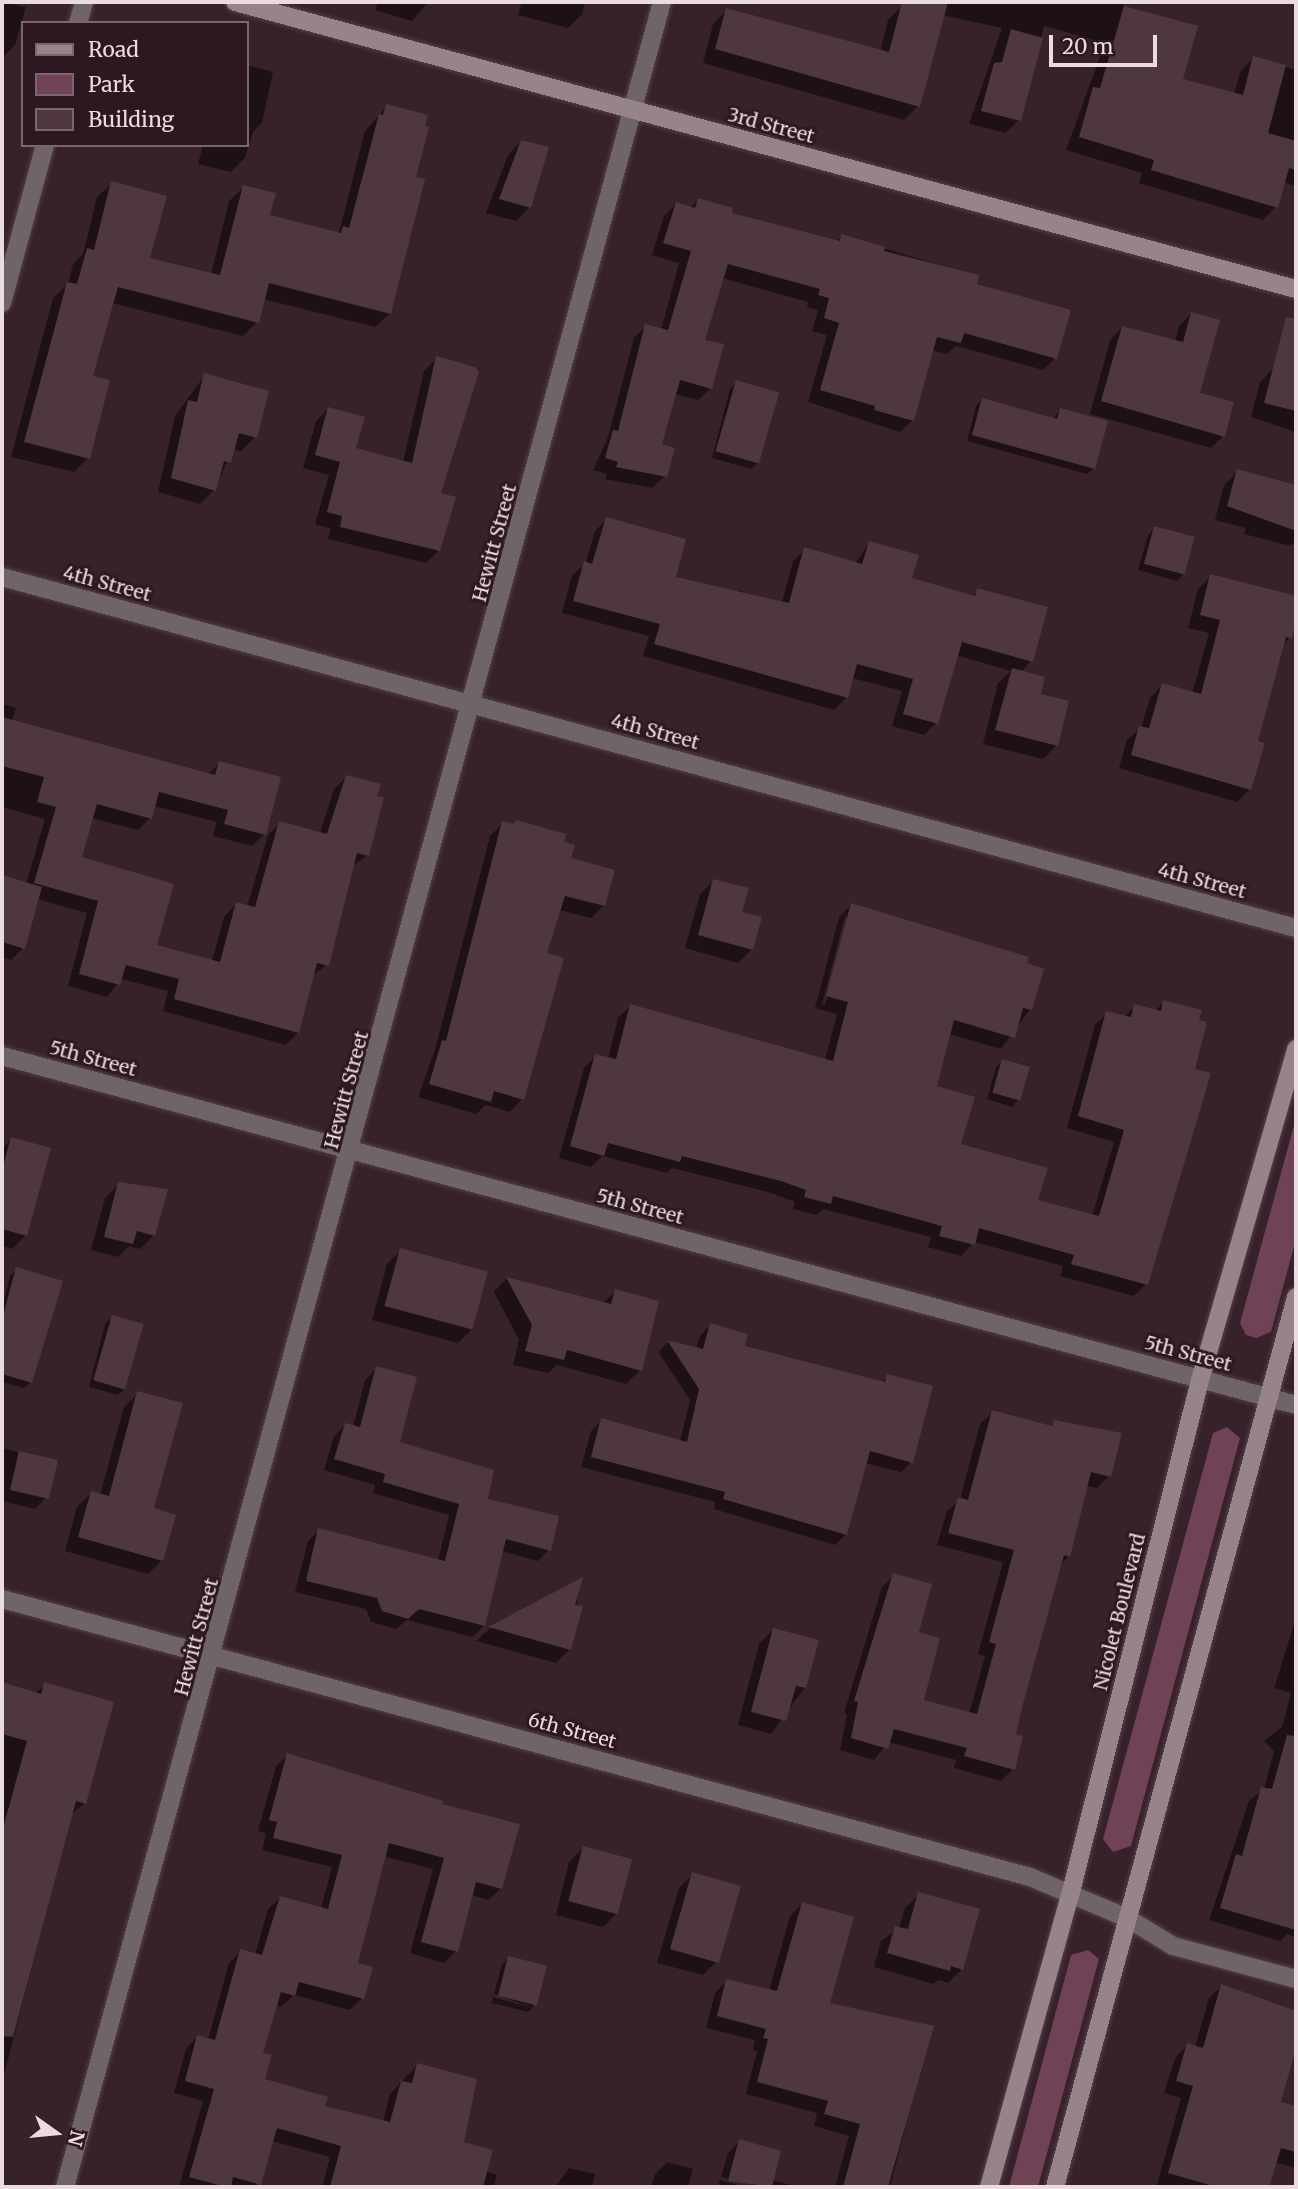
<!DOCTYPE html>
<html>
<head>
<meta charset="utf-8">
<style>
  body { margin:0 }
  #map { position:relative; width:1298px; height:2189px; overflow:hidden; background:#37212b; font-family:Merriweather,serif }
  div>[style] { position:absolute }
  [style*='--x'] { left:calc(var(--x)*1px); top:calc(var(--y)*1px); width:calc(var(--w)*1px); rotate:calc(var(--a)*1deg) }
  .green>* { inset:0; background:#6f4255 }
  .shadow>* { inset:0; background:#0007 }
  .building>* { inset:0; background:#4f3741; transform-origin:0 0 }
  .roads { filter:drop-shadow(0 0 2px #543f48) drop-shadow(0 0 2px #543f48) }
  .street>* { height:18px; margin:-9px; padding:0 9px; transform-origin:9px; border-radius:9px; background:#6f6468 }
  .secondary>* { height:18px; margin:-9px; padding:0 9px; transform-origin:9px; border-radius:9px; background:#97848b }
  span { translate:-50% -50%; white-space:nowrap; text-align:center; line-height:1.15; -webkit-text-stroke:6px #2d1821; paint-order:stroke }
  .street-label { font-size:19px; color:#ebdce1 }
  .frame { position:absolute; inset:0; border:4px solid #ebdce1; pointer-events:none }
  .legend { position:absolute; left:21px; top:21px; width:228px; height:126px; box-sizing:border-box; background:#2d1821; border:2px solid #79666e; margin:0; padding:9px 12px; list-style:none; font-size:21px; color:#ebdce1 }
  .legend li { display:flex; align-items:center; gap:14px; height:35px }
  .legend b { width:35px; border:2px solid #79666e }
  .north { position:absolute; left:21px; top:2098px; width:70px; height:70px; -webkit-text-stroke:5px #2d1821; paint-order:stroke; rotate:105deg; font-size:19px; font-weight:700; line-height:28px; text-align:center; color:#ebdce1 }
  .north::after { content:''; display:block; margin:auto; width:24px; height:32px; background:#ebdce1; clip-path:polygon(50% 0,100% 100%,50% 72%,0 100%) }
  .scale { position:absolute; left:1049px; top:35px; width:108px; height:32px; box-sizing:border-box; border:4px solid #ebdce1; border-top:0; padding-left:9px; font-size:21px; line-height:24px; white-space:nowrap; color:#ebdce1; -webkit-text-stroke:5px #2d1821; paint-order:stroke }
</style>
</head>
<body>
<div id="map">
  <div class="green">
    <div style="clip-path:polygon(1296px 1118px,1296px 1239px,1271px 1332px,1256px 1338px,1246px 1335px,1240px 1323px)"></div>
    <div style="clip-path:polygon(1227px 1427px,1240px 1438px,1131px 1846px,1113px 1852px,1103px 1839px,1213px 1433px)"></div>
    <div style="clip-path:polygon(1088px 1950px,1099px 1959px,1038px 2187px,1009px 2187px,1071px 1955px)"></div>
  </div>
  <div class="shadow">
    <div style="clip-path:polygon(2px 2px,26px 7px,15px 45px,3px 57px)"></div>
    <div style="clip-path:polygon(378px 2px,428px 2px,412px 21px,375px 10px)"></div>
    <div style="clip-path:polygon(522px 2px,585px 2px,582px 14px,568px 28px,518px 15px)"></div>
    <div style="clip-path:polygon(917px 2px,1125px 2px,1123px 7px,1196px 27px,1181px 81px,1234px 95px,1240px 72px,1253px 58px,1296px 70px,1296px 186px,1283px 182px,1276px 207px,1263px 220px,1139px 183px,1142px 173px,1066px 150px,1105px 43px,1044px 26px,1019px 120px,1006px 133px,969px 124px,1002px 28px,942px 15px,918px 106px,904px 120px,703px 63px,713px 24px,727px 10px,880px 52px,888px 20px,902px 6px,916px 10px)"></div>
    <div style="clip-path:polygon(247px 65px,273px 72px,262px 123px,253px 132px,245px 158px,231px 172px,198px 164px,203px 145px,247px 145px)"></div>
    <div style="clip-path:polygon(387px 106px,414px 178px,390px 313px,375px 327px,263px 299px,257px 322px,243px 336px,112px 303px,91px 377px,88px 458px,74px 472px,11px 457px,53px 298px,68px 284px,73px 264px,83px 254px,97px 197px,112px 183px,148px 259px,211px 275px,229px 201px,244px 187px,268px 216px,339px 233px,365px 131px)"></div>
    <div style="clip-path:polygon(521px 141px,530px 207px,516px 221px,486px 213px,508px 155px)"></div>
    <div style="clip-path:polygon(698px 200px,729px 214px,836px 242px,842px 236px,977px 276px,975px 285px,1055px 358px,1043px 370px,956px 346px,947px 354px,931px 350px,913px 420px,900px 432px,808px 402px,827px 335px,812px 331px,818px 310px,807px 307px,808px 302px,722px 278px,703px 341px,711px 388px,698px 400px,674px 394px,660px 445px,665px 476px,652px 488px,605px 479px,607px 474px,593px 470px,608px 437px,634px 338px,646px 326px,661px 330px,679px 263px,652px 255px,664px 216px,676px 204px,690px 208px)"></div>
    <div style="clip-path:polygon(1191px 314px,1198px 394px,1223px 436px,1211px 448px,1090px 414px,1110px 340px,1122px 327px,1175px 342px,1179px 326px)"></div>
    <div style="clip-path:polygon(437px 358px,439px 550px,426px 563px,328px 539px,331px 529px,315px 524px,329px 475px,303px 468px,316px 421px,328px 409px,354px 449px,403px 462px,424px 371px)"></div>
    <div style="clip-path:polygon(1296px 361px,1296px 432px,1251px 417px,1260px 382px,1274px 368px,1286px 371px)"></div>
    <div style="clip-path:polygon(205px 375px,255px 437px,241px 451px,233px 449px,214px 490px,200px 504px,158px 492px,175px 416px)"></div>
    <div style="clip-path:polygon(737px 382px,758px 462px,752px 469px,712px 458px,730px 389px)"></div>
    <div style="clip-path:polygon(983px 399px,1053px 419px,1060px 410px,1094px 468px,1087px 474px,967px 441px,976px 406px)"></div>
    <div style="clip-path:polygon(1238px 471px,1296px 487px,1296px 540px,1290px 546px,1244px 534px,1246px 528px,1215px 520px,1224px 485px)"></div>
    <div style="clip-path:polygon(607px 519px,674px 579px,736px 595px,739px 591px,782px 602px,793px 561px,805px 549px,855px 564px,869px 543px,910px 579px,972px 597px,978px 590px,1031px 661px,1021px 672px,1038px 695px,1057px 745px,1043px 759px,983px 744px,998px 683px,1011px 671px,956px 655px,936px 723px,924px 735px,892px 726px,902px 691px,852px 678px,846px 698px,834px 710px,643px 656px,649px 636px,562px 613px,572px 575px,585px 564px,595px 531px)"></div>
    <div style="clip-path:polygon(1154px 528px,1184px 574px,1177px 581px,1138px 570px,1148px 535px)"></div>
    <div style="clip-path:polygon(1211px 576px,1296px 598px,1290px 637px,1281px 647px,1256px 742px,1250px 789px,1237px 802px,1119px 768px,1127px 740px,1141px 728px,1150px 698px,1162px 685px,1192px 694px,1209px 633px,1188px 628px,1198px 589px)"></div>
    <div style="clip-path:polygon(2px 704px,16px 708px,12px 722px,208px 774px,220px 763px,264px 834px,252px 846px,213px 836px,217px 822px,154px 806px,150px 818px,138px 830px,91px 818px,79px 858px,154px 946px,212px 961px,224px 917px,236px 904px,247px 907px,268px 835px,280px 823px,320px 833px,334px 789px,346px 777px,367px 855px,352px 867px,327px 965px,312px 976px,298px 1033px,286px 1045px,163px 1011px,168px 991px,121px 979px,107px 997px,68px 986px,87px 913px,37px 899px,23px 948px,11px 960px,2px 957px,2px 877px,26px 884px,45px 819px,2px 807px)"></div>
    <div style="clip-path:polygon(503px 823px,561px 844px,604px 905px,591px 918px,559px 910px,545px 954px,522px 1099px,510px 1112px,486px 1105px,476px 1114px,418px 1097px,435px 1050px,490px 836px)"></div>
    <div style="clip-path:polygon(714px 881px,752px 949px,738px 963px,685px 948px,700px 894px)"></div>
    <div style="clip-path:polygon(evenodd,851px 905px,1030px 1009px,1001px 1049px,949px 1034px,935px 1087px,959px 1145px,1036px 1201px,1092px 1216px,1114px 1142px,1067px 1128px,1095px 1025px,1107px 1013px,1124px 1017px,1135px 1006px,1155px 1011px,1164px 1002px,1146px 1284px,1134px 1296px,1060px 1276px,1063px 1266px,974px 1242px,961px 1256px,928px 1247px,931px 1237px,823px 1209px,817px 1215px,793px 1209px,795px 1202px,768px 1192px,672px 1168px,667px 1173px,602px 1156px,591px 1167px,559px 1158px,584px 1068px,596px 1056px,608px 1059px,618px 1018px,630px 1006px,825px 1060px,837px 1014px,815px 1008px,839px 917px,851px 905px,845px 917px,849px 917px,825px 1005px,822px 1004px,845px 917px)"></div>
    <div style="clip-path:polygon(1003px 1061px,1018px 1100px,1012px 1107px,987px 1099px,996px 1067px)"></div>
    <div style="clip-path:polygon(11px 1139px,26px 1235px,12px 1249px,2px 1246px,2px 1149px)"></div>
    <div style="clip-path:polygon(119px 1184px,154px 1235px,140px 1249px,129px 1246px,118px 1257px,91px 1250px,105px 1198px)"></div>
    <div style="clip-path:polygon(401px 1250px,472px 1329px,458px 1343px,372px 1320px,387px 1264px)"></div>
    <div style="clip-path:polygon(17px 1269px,31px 1382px,24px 1388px,2px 1382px,2px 1308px,10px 1276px)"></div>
    <div style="clip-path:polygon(507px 1278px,603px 1303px,616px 1291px,640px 1370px,626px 1384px,557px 1365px,548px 1373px,513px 1365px,519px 1340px,494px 1292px)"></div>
    <div style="clip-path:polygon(112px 1317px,125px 1389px,118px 1395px,89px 1387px,105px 1324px)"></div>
    <div style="clip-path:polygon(710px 1325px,742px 1348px,881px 1383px,888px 1376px,911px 1462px,901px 1472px,865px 1463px,846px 1534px,835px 1545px,714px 1509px,715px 1502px,581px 1467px,591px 1431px,602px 1420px,680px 1441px,690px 1400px,658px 1352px,668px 1342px,696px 1349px,700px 1336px)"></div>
    <div style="clip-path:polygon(377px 1368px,398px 1444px,486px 1500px,549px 1550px,538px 1561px,502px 1551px,484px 1626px,472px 1637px,407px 1620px,396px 1629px,371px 1622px,366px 1609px,295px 1592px,308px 1541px,319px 1530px,438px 1561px,449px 1515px,373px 1493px,375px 1485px,324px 1470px,334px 1436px,345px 1425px,353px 1427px,365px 1380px)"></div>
    <div style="clip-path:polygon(138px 1393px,162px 1560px,148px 1574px,65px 1551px,77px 1507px,91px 1493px,100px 1495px,124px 1407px)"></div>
    <div style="clip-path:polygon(993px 1412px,1049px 1427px,1055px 1422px,1109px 1476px,1097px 1488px,1086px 1486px,1069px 1556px,1060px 1565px,1014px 1735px,1013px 1769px,1001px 1781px,954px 1768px,956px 1760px,888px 1742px,874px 1760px,840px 1750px,847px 1714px,844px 1713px,882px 1587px,894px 1575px,917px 1633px,921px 1701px,969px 1714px,985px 1656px,978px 1654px,1003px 1562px,937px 1545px,947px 1511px,960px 1500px,980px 1424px)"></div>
    <div style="clip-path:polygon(2px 1448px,56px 1462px,46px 1498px,35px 1509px,2px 1501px)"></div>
    <div style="clip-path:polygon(580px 1580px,570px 1649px,556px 1663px,476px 1641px,489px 1629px)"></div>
    <div style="clip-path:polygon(1296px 1618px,1296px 1937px,1287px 1934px,1280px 1941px,1209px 1920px,1249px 1801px,1264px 1789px,1274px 1751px,1264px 1741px,1282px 1727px,1291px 1693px,1274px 1688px)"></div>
    <div style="clip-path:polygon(773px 1630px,805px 1687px,771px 1734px,738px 1725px,759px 1644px)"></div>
    <div style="clip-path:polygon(2px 1684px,35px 1694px,45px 1684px,85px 1803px,71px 1815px,2px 2083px)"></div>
    <div style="clip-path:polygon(288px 1755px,440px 1806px,501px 1888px,489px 1900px,471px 1895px,456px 1951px,444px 1963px,410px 1953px,433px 1869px,383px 1856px,356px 1964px,362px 1998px,350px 2010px,294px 1995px,281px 2007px,275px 2005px,260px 2054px,263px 2080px,323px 2108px,383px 2122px,390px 2094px,418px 2064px,462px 2143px,485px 2171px,497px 2175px,494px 2185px,503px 2187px,322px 2187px,330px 2157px,272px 2141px,256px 2187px,179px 2187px,203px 2101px,174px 2093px,186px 2049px,197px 2037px,208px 2040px,229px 1963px,241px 1951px,255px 1955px,268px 1909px,280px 1898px,321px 1908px,332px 1867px,262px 1850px,266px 1833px,258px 1831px,276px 1766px)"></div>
    <div style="clip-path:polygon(583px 1848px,617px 1913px,603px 1927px,556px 1915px,569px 1862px)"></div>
    <div style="clip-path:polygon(693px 1874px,717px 1961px,703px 1975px,657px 1963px,679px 1888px)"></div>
    <div style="clip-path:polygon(919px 1894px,962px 1969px,948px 1983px,938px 1980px,934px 1984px,874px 1967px,881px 1941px,899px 1928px,905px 1908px)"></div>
    <div style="clip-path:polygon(802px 1904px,828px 2004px,932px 2027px,890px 2187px,835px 2187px,849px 2136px,814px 2126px,817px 2113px,746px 2094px,757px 2051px,753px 2050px,755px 2040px,706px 2028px,715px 1993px,726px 1981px,769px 1991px,790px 1916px)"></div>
    <div style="clip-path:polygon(509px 1958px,534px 2006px,528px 2012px,492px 2003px,493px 1997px,533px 2008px,494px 1994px,502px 1964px)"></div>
    <div style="clip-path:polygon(1222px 1986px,1296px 2012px,1296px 2040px,1279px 2103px,1296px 2108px,1296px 2168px,1274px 2162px,1267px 2187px,1157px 2185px,1181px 2098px,1164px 2093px,1175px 2058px,1187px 2045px,1195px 2047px,1209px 1998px)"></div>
    <div style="clip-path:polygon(739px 2141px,772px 2180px,799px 2187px,760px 2187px,721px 2177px,728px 2153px)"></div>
    <div style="clip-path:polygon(667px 2162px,693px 2169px,688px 2187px,651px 2187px,655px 2174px)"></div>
    <div style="clip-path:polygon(569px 2168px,595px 2174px,592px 2187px,555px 2187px)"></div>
    <div style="clip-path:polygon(720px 2180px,746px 2187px,718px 2187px)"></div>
  </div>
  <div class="building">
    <div style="clip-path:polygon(902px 2px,948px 2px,920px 107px,715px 49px,726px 8px,889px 52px)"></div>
    <div style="clip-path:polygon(1124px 6px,1198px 26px,1183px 79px,1243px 95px,1253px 56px,1286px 65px,1268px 133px,1296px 141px,1296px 170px,1289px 168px,1278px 208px,1151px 170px,1154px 160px,1079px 137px,1093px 87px,1100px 88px)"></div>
    <div style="clip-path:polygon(1011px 29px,1043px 38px,1021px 121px,981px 111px,994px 63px,1002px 62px)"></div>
    <div style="clip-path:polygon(386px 104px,428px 115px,425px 126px,429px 127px,416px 177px,425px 179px,391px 314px,269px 283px,259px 323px,118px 287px,93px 376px,110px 380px,90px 459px,24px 442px,67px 282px,77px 284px,87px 248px,94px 250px,111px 181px,167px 196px,150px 258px,220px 275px,243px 185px,276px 193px,270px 215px,341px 233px,343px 226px,349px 228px,379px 114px,383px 115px)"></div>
    <div style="clip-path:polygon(521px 140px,549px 147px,531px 208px,499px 199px)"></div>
    <div style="clip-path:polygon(698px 198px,733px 208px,732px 213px,840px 241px,841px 234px,885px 247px,884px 251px,979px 275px,977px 284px,1071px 310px,1057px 359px,964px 333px,961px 343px,937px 337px,914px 421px,874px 410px,875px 406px,820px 390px,839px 323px,824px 318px,829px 298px,818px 295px,820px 289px,728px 264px,705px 340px,724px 344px,712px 389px,680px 380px,662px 444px,675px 448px,667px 477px,616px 467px,618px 462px,605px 458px,613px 430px,618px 431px,645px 324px,668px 330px,691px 251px,663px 243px,676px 202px,695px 208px)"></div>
    <div style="clip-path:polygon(1191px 312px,1220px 320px,1200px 393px,1234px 402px,1225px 437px,1101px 401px,1122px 326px,1183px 342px)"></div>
    <div style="clip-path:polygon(1286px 317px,1296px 319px,1296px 411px,1264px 403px)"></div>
    <div style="clip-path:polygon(436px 356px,475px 367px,479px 372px,441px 493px,456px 497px,440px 551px,340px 527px,342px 516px,327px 512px,340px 462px,315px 455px,328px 407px,365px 417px,356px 448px,412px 463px)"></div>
    <div style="clip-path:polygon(204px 373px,269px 391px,257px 438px,239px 433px,231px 463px,224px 461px,216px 491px,171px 478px,188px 400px,197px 402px)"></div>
    <div style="left:736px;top:380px;width:45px;height:74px;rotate:16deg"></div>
    <div style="clip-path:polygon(982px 398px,1057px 419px,1060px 408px,1108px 421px,1095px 469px,972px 435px)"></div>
    <div style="clip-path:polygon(1237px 469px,1296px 485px,1296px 531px,1227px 506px)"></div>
    <div style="clip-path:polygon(606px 517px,686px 539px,676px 577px,789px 603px,804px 547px,862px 564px,869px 541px,919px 555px,912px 578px,975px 596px,977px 588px,1048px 607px,1033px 662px,962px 642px,938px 724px,903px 714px,913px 679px,857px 664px,848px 698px,654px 644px,660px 624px,573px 601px,584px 561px,592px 564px)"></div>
    <div style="left:1154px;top:526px;width:42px;height:39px;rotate:15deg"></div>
    <div style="clip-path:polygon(1210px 574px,1296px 596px,1296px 621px,1292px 638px,1286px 637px,1258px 741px,1265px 743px,1251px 790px,1131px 755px,1139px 726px,1149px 728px,1162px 683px,1201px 694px,1220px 620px,1200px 615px)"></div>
    <div style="clip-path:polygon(1012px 668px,1045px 677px,1041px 694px,1069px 701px,1058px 746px,995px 730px)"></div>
    <div style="clip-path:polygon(2px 717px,215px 775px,219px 761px,281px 777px,266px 835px,224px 824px,228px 810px,159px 792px,152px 819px,97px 804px,82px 857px,174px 884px,157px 945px,220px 962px,236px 902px,255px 907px,279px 821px,327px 834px,346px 775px,381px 784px,377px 796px,384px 797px,369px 856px,357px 853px,329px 966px,317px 963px,299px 1033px,174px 999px,179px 979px,126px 965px,120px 985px,79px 974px,98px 901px,34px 883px,56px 807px,37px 802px,44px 777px,2px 766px)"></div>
    <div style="clip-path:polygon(516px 820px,566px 834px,564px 842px,575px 845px,571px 858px,615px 870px,605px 906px,565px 896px,547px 953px,564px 958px,524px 1100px,494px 1091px,491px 1102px,429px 1084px,442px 1040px,446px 1041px,502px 821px,514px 824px)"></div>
    <div style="clip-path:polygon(2px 875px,42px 887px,25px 949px,2px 942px)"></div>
    <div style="clip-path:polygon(713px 879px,749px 888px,742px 912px,762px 917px,753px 950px,698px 935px)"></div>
    <div style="clip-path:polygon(851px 903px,1029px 957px,1027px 963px,1044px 969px,1032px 1010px,1023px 1008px,1015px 1038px,954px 1020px,937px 1086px,975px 1097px,961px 1144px,1048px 1168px,1038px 1200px,1099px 1216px,1124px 1130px,1078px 1116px,1106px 1011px,1131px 1017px,1134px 1004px,1161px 1011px,1163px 1000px,1202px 1010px,1199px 1020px,1207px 1022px,1195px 1069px,1211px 1073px,1148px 1285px,1071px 1264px,1074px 1255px,979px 1228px,975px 1245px,939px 1236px,942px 1226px,833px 1196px,831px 1204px,804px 1197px,806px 1190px,781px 1181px,682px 1156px,680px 1162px,608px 1143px,604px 1156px,570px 1146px,595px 1054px,616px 1059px,630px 1004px,833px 1061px,848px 1002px,826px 996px)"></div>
    <div style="left:1002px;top:1059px;width:29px;height:35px;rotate:16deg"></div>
    <div style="clip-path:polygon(11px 1137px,51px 1148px,27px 1236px,2px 1229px,2px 1170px)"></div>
    <div style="clip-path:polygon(118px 1182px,168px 1189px,155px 1236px,137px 1231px,133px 1244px,104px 1237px)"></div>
    <div style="left:400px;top:1248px;width:91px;height:60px;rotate:15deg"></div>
    <div style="clip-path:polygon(16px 1267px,63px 1281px,32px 1383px,2px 1374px,2px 1320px)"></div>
    <div style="clip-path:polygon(506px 1277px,611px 1304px,615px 1289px,659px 1301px,642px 1371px,567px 1350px,564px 1360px,525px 1351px,532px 1325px)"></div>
    <div style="left:112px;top:1315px;width:33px;height:68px;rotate:16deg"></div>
    <div style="clip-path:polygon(710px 1323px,748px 1334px,745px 1346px,885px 1382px,887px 1374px,933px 1386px,913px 1463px,870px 1451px,847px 1535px,723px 1499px,725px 1492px,591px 1457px,601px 1418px,687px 1442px,699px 1389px,667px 1340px,703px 1349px)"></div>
    <div style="clip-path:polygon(376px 1366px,417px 1377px,400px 1442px,494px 1470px,488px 1499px,559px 1516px,551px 1551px,506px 1539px,485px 1626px,419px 1609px,408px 1619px,382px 1611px,377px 1598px,306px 1581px,318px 1528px,445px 1561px,459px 1504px,383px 1482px,385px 1474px,334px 1459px,345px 1423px,360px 1427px)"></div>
    <div style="clip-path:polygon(137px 1391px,183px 1403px,154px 1508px,176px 1515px,163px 1561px,78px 1537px,91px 1491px,109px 1496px)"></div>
    <div style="clip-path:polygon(992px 1410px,1052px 1426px,1054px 1420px,1122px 1433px,1111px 1477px,1091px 1472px,1070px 1557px,1064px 1555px,1023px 1704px,1016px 1734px,1023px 1736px,1015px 1770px,964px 1756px,967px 1748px,894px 1729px,888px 1749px,851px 1738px,858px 1702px,854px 1701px,893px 1573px,932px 1584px,919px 1632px,940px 1638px,924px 1700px,977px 1714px,996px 1644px,989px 1642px,1014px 1550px,948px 1533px,958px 1497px,968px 1500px)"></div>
    <div style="left:19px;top:1451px;width:40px;height:40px;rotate:13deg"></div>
    <div style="clip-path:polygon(583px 1577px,575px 1605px,583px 1606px,571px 1650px,488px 1627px)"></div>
    <div style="clip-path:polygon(773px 1628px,819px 1640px,806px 1688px,796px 1686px,786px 1721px,751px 1712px)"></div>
    <div style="clip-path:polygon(2px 1682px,41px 1694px,44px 1682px,114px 1702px,86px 1804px,76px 1801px,13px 2037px,2px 2036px,2px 1832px,27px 1741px,2px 1734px)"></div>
    <div style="clip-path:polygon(1287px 1735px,1296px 1736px,1296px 1930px,1220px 1908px,1236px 1854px,1242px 1856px,1261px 1787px,1272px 1789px)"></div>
    <div style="clip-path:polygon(287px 1753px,443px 1801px,442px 1804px,520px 1824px,502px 1889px,476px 1882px,458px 1952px,421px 1942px,444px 1858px,389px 1843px,358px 1963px,373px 1967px,364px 1999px,299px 1982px,295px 1996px,281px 1992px,263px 2053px,272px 2055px,265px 2079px,328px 2097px,325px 2106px,390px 2122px,401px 2081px,412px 2083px,417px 2063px,477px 2079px,464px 2142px,493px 2150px,483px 2187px,330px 2187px,341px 2146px,277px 2128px,261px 2185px,233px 2177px,231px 2187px,226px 2187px,189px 2177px,214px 2089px,185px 2081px,197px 2035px,215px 2040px,240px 1949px,262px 1955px,280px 1896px,328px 1909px,342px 1855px,273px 1838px,277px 1822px,269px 1820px)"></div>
    <div style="left:583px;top:1846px;width:51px;height:57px;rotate:15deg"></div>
    <div style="left:692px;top:1872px;width:51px;height:80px;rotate:16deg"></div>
    <div style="clip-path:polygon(918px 1892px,980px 1909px,963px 1970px,951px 1966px,950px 1971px,887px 1953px,895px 1926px,908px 1929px)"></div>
    <div style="clip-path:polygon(802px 1902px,854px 1917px,830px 2003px,934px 2026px,888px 2187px,843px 2187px,860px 2124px,824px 2114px,828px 2101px,757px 2082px,768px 2039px,763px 2038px,766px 2029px,717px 2016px,726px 1979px,777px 1991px)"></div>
    <div style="left:508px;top:1956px;width:40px;height:41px;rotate:14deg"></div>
    <div style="clip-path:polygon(1221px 1984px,1296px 2011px,1296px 2048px,1281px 2102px,1296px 2106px,1296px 2152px,1281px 2148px,1269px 2187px,1217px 2187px,1168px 2173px,1193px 2086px,1176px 2081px,1187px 2043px,1203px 2048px)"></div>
    <div style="clip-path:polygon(739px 2139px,781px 2151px,772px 2187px,728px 2181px)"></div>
  </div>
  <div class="roads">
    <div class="street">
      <div style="--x:78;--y:23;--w:22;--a:-74"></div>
      <div style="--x:2;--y:303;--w:164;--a:-74.8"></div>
      <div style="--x:2;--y:577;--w:1341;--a:15.18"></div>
      <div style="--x:2;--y:1056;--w:1340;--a:15.09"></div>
      <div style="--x:2;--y:1599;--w:1065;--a:15.13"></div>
      <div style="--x:1030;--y:1877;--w:105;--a:22.9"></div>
      <div style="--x:1127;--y:1918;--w:54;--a:31.3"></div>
      <div style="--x:1173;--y:1946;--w:127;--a:15"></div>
      <div style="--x:65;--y:2187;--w:2265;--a:-74.72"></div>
    </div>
    <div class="secondary">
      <div style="--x:235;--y:2;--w:1099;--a:15.14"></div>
      <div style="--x:989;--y:2187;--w:306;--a:-74.5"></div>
      <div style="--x:1071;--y:1892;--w:528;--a:-75.86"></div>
      <div style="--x:1200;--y:1380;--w:345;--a:-73.8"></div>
      <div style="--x:1055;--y:2187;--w:922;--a:-74.85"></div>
    </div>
  </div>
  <div class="street-label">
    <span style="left:771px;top:126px;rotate:15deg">3rd Street</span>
    <span style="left:495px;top:543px;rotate:-75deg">Hewitt Street</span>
    <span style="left:107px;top:584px;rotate:15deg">4th Street</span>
    <span style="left:655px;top:732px;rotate:15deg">4th Street</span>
    <span style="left:1202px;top:881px;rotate:15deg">4th Street</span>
    <span style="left:93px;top:1059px;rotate:15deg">5th Street</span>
    <span style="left:347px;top:1090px;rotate:-75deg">Hewitt Street</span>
    <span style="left:640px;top:1207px;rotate:15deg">5th Street</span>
    <span style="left:1188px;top:1354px;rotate:15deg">5th Street</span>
    <span style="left:1120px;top:1612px;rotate:-76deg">Nicolet Boulevard</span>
    <span style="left:197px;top:1637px;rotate:-75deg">Hewitt Street</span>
    <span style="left:572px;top:1731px;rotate:15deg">6th Street</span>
  </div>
  <div class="frame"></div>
  <ul class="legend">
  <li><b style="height:9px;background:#97848b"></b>Road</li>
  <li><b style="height:19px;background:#6f4255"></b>Park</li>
  <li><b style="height:19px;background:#4f3741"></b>Building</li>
  </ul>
  <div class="north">N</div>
  <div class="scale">20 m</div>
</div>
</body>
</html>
